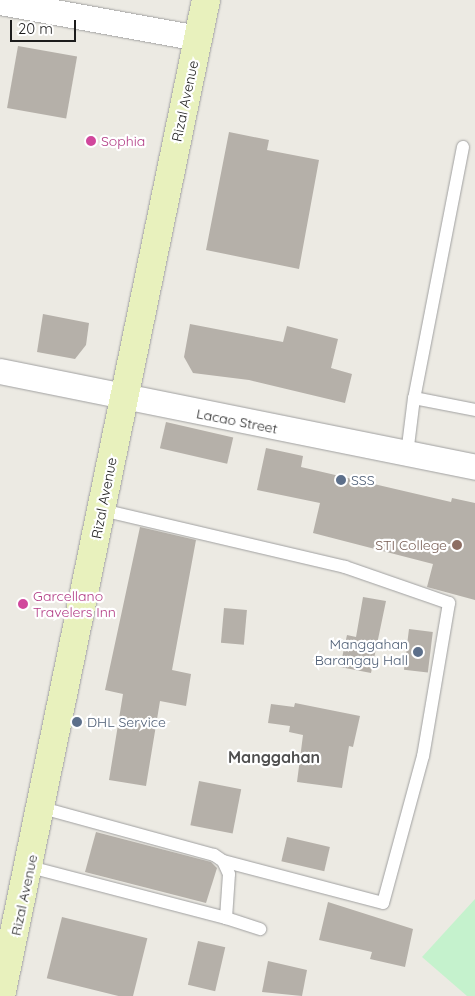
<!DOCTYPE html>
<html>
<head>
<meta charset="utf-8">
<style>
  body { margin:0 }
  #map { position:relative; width:475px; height:996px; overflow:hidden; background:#eceae3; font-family:Quicksand,sans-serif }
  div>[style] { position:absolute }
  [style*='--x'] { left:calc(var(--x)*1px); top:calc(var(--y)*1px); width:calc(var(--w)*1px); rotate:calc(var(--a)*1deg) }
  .park>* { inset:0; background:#c5f2cd }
  .building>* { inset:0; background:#b5b0a9; transform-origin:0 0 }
  .roads { filter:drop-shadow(0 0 1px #a0a0a0) drop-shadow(0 0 1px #a0a0a0) }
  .service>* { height:12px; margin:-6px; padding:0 6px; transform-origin:6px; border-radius:6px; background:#fff }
  .minor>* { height:25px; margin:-12.5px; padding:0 12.5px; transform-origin:12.5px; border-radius:12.5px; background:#fff }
  .secondary>* { height:28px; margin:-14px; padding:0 14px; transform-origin:14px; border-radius:14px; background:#e8f1bd }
  .dots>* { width:14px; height:14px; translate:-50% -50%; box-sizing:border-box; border:2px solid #fff; border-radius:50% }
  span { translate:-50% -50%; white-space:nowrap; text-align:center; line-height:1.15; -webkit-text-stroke:4.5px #fff; paint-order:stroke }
  .street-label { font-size:14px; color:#1c1c1c }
  .hotel-label { font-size:14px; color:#b23c85 }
  .left { translate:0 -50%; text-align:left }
  .service-label { font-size:14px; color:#4e5e75 }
  .right { translate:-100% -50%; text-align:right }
  .education-label { font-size:14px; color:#785e54 }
  .quarter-label { font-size:16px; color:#4f4f4f; font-weight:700 }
  .scale { position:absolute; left:10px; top:20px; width:66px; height:22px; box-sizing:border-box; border:2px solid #1c1c1c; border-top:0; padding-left:6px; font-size:15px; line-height:18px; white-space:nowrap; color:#1c1c1c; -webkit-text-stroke:4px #fff; paint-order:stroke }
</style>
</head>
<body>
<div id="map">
  <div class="park">
    <div style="clip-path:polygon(475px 899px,475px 996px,467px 996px,422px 957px)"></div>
  </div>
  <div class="building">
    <div style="left:18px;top:46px;width:60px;height:63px;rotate:10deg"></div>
    <div style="clip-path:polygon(229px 132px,269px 140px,267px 150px,319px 160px,299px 269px,206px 250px)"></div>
    <div style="clip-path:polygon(43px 314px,89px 323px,86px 345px,75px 359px,37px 352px)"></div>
    <div style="clip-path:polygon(190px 324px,283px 342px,287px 326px,338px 339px,331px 368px,352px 374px,345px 403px,249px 380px,193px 373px,184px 357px)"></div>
    <div style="left:166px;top:422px;width:69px;height:27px;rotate:13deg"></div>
    <div style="clip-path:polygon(266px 448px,303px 456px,301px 467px,451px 502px,452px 498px,475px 503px,475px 600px,427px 587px,433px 564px,313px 533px,320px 503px,257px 490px)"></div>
    <div style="clip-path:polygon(140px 527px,196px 540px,172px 670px,191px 674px,186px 706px,160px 701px,146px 786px,109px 780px,123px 694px,105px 690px)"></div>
    <div style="clip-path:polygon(363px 597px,386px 601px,371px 673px,340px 667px,347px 635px,356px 637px)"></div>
    <div style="left:224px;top:608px;width:23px;height:35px;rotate:5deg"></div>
    <div style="left:409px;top:629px;width:24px;height:41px;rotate:7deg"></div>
    <div style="clip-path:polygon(295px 703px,360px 716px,353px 747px,349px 746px,342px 788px,297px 782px,303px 735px,289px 732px,290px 726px,268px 723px,271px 704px,294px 707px)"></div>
    <div style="left:199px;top:781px;width:43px;height:45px;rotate:11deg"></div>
    <div style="clip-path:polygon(96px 832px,211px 862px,217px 868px,206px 903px,85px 872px)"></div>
    <div style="left:287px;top:837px;width:44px;height:25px;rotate:13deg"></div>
    <div style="clip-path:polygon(328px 902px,413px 929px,405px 967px,370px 959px,372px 952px,319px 940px)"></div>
    <div style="left:62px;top:917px;width:88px;height:63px;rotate:14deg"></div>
    <div style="left:198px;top:941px;width:28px;height:45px;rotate:13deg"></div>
    <div style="clip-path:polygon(268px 961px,307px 970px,302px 996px,262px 992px)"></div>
  </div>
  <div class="roads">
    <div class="service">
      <div style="--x:463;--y:147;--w:256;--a:101"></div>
      <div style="--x:414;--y:398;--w:62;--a:11.1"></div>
      <div style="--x:407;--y:454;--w:56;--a:-82.9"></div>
      <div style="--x:102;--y:510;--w:250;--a:13.2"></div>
      <div style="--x:345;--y:567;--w:110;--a:19.1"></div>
      <div style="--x:449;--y:603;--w:155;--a:99.6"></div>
      <div style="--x:423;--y:756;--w:152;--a:105.2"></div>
      <div style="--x:383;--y:903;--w:165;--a:-165.3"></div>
      <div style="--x:30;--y:867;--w:203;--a:14.6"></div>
      <div style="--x:226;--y:918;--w:44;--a:-86.1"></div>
      <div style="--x:229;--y:874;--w:14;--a:-115"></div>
      <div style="--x:223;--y:861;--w:11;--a:-146"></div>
      <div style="--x:214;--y:855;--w:178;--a:-164.7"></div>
      <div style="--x:226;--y:918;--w:36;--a:18"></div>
    </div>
    <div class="minor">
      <div style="--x:0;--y:2;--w:201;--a:10.3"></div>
      <div style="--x:0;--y:371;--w:485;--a:11.4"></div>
    </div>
    <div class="secondary">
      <div style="--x:1;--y:996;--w:1017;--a:-78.37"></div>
    </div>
  </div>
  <div class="dots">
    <div style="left:91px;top:141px;background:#d1479c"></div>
    <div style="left:341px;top:480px;background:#5c6f8a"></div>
    <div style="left:457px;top:545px;background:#8d6e63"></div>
    <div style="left:23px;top:604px;background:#d1479c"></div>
    <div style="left:418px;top:652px;background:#5c6f8a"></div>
    <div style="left:77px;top:722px;background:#5c6f8a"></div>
  </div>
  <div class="street-label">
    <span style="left:185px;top:101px;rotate:-78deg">Rizal Avenue</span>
    <span style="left:237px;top:421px;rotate:11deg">Lacao Street</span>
    <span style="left:104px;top:498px;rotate:-79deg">Rizal Avenue</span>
    <span style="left:24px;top:895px;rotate:-78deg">Rizal Avenue</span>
  </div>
  <div class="hotel-label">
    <span class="left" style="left:101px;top:141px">Sophia</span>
    <span class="left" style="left:33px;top:604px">Garcellano<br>Travelers Inn</span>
  </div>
  <div class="service-label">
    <span class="left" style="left:351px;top:480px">SSS</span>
    <span class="right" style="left:408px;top:652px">Manggahan<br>Barangay Hall</span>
    <span class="left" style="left:87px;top:722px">DHL Service</span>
  </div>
  <div class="education-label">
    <span class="right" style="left:447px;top:545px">STI College</span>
  </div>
  <div class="quarter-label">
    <span style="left:274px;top:757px">Manggahan</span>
  </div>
  <div class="scale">20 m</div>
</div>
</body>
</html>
